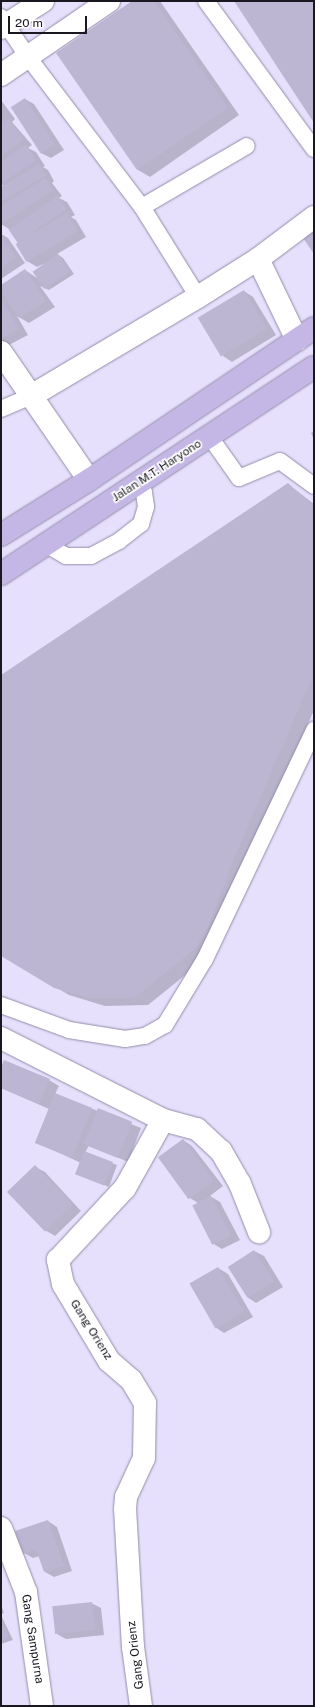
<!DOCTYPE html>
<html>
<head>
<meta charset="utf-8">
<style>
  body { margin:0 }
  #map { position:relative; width:315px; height:1707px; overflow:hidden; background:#e7e0fd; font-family:"Public Sans",sans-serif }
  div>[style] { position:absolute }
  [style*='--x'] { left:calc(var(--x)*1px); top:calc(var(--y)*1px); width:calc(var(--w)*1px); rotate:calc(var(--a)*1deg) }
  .shadow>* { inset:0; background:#0003 }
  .building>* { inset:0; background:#bdb6d3; transform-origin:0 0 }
  .roads { filter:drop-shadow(0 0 1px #928ca7) drop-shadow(0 0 1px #928ca7) }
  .service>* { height:16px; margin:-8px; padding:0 8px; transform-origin:8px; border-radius:8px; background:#fff }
  .minor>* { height:22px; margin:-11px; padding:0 11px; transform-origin:11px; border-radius:11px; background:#fff }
  .primary>* { height:22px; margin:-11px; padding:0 11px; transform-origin:11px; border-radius:11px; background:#c5b7e5 }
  span { translate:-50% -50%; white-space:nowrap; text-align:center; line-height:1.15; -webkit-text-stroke:3.5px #fff; paint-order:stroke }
  .street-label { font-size:12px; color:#1a1721 }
  .frame { position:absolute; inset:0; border:2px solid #1a1721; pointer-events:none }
  .scale { position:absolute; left:8px; top:16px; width:79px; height:18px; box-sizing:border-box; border:2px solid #1a1721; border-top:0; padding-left:5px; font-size:12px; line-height:14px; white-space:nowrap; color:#1a1721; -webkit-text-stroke:3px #fff; paint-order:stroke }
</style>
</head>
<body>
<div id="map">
  <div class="shadow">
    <div style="clip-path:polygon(134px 1px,160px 1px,239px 115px,150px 177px,138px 170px)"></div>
    <div style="clip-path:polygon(25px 99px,34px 104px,64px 150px,51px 158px,41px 153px)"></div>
    <div style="clip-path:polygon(1px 100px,15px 119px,12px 122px,32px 145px,28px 148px,36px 152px,45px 166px,43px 167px,48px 170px,54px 181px,52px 183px,62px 196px,59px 198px,67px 202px,75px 215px,71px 217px,76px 220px,86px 237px,57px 254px,63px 258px,74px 274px,49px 290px,40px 286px,55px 307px,29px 323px,17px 316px,28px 335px,7px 346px,1px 343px,1px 286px,25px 270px,37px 278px,46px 263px,37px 267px,27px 261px,21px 243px,9px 229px,1px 224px,1px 188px,4px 186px,1px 184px)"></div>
    <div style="clip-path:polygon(1px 234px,8px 238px,25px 263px,1px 279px)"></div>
    <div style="clip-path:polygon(244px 291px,253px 297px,276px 335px,232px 362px,223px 356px)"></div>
    <div style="clip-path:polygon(314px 431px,314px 440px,311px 433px)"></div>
    <div style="clip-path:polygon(288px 484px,314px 504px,314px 710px,209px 956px,148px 1005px,105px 1006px,69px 995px,1px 955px,1px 677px)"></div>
    <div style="clip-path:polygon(1px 1070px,49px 1080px,59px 1086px,55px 1094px,141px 1128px,128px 1162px,89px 1145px,85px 1153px,117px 1165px,109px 1187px,77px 1174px,81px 1163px,36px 1142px,49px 1109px,1px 1088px)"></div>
    <div style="clip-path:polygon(183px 1140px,192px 1146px,223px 1186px,210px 1196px,220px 1202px,240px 1240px,222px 1249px,212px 1243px,198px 1203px,190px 1198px,160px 1158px)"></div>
    <div style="clip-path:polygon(35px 1167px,45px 1172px,81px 1211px,55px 1236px,45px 1230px)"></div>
    <div style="clip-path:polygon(254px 1251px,264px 1256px,283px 1287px,256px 1303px,247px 1297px,228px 1267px)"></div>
    <div style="clip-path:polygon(218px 1268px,228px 1274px,253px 1317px,224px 1333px,215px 1327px)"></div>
    <div style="clip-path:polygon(48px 1521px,57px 1527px,72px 1571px,54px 1577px,45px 1572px,40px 1556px,33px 1558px,24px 1553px)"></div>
    <div style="clip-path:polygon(91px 1603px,101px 1608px,104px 1635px,66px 1639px,57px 1634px)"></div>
    <div style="clip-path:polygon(1px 1605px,4px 1613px,1px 1614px)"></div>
    <div style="clip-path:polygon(1px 1615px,13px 1640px,1px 1644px)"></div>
  </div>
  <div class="building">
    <div style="clip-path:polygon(132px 1px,154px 1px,228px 108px,137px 170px,56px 53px)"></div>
    <div style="clip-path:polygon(234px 1px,314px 1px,314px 123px)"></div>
    <div style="left:25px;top:98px;width:55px;height:17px;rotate:57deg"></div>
    <div style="clip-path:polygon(8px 118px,24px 139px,1px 156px,1px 123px)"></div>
    <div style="clip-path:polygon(26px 145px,36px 160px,1px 184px,1px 162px)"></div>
    <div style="clip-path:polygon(39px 164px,46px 175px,1px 202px,1px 187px)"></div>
    <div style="clip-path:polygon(45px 178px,53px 190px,1px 224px,1px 206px)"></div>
    <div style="left:57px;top:196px;width:16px;height:59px;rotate:55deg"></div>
    <div style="left:67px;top:213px;width:21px;height:60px;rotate:59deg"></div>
    <div style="clip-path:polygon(314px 225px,314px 254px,301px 235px)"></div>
    <div style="clip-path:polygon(1px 235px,16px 257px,1px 268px)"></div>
    <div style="left:58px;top:254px;width:21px;height:31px;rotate:55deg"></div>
    <div style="clip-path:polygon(25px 269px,46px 301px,19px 318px,1px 291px,1px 285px)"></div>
    <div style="left:244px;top:290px;width:45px;height:54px;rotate:59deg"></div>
    <div style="clip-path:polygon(1px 298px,19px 329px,1px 339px)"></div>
    <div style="clip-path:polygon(288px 483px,314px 507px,314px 673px,233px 861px,209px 925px,195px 949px,134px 998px,90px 998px,54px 988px,1px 956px,1px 675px)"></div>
    <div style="clip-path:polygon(4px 1060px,50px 1079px,39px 1104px,1px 1088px,1px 1067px)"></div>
    <div style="left:55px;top:1093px;width:40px;height:54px;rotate:22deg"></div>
    <div style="left:98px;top:1108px;width:37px;height:39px;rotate:22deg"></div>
    <div style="left:183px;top:1139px;width:52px;height:31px;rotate:54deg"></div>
    <div style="left:84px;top:1151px;width:31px;height:25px;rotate:21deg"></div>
    <div style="left:35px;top:1165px;width:55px;height:39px;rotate:46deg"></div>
    <div style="left:211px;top:1196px;width:44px;height:21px;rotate:63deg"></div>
    <div style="left:254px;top:1250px;width:37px;height:31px;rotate:57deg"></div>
    <div style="left:218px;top:1267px;width:52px;height:33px;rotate:60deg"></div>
    <div style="clip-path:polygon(48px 1520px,64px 1566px,44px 1572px,36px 1549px,23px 1554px,15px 1531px)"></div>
    <div style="left:92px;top:1602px;width:28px;height:40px;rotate:84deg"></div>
    <div style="clip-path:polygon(1px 1619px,8px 1637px,1px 1640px)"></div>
  </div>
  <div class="roads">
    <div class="service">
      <div style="--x:206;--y:1;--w:183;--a:53.9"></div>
      <div style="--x:1;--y:17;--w:48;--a:56"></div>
      <div style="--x:28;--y:57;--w:188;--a:52.8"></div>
      <div style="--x:142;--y:207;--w:106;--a:58.1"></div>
      <div style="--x:142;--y:207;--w:121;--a:-30.2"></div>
      <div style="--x:1;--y:409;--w:33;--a:-23"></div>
      <div style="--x:210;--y:437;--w:50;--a:54.7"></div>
      <div style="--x:239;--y:478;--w:44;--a:-22.5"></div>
      <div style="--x:280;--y:461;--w:42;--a:36.3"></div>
      <div style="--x:47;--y:545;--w:22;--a:30"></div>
      <div style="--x:66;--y:556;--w:25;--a:0"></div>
      <div style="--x:91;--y:556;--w:32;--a:-28"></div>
      <div style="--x:119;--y:541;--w:28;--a:-38"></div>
      <div style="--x:141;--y:524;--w:18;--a:-74"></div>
      <div style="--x:146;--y:507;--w:15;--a:-98"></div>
      <div style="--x:144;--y:492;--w:13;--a:-119"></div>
      <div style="--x:1;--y:1005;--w:72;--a:20.2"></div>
      <div style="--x:69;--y:1030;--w:57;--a:9.1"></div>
      <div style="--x:125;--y:1039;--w:20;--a:-9"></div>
      <div style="--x:145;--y:1036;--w:23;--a:-29"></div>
      <div style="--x:165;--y:1025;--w:77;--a:-58.8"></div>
      <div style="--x:205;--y:959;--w:254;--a:-64.5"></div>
    </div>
    <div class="minor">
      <div style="--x:1;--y:28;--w:50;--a:-32.7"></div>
      <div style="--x:1;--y:75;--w:131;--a:-34.4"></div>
      <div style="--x:258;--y:259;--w:90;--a:64.3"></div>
      <div style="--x:1;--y:352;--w:155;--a:55.5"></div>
      <div style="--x:31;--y:396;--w:194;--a:-30.7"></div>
      <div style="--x:198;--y:297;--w:71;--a:-32.3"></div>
      <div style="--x:258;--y:259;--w:70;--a:-36.9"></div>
      <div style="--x:1;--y:1038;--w:182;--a:26.8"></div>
      <div style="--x:163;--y:1120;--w:35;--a:15"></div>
      <div style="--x:197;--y:1129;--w:33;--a:43"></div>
      <div style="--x:221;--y:1151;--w:38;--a:60"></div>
      <div style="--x:240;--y:1184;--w:52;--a:68.4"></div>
      <div style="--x:1;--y:1528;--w:69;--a:68.7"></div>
      <div style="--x:26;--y:1592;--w:115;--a:82"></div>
      <div style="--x:141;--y:1706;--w:60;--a:-97.7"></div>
      <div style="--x:133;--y:1647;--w:138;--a:-93.3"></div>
      <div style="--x:125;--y:1509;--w:12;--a:-85"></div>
      <div style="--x:126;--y:1497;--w:43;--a:-65.2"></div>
      <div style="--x:144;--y:1458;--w:55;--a:-89"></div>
      <div style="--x:145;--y:1403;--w:27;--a:-121"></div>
      <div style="--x:131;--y:1380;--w:29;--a:-139"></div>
      <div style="--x:109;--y:1361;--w:90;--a:-120.9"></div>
      <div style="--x:63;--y:1284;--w:25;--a:-102"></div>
      <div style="--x:58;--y:1260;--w:98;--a:-47.1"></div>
      <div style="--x:125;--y:1188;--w:78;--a:-60.8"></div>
    </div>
    <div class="primary">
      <div style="--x:1;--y:535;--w:104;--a:-32"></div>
      <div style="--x:89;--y:480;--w:272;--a:-34"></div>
      <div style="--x:1;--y:574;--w:375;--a:-33.5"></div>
    </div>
  </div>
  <div class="street-label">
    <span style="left:157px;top:471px;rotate:-33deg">Jalan M.T. Haryono</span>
    <span style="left:91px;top:1330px;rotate:58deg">Gang Orienz</span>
    <span style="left:32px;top:1639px;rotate:81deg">Gang Sampurna</span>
    <span style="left:136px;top:1655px;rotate:-97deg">Gang Orienz</span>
  </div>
  <div class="frame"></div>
  <div class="scale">20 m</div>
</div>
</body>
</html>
